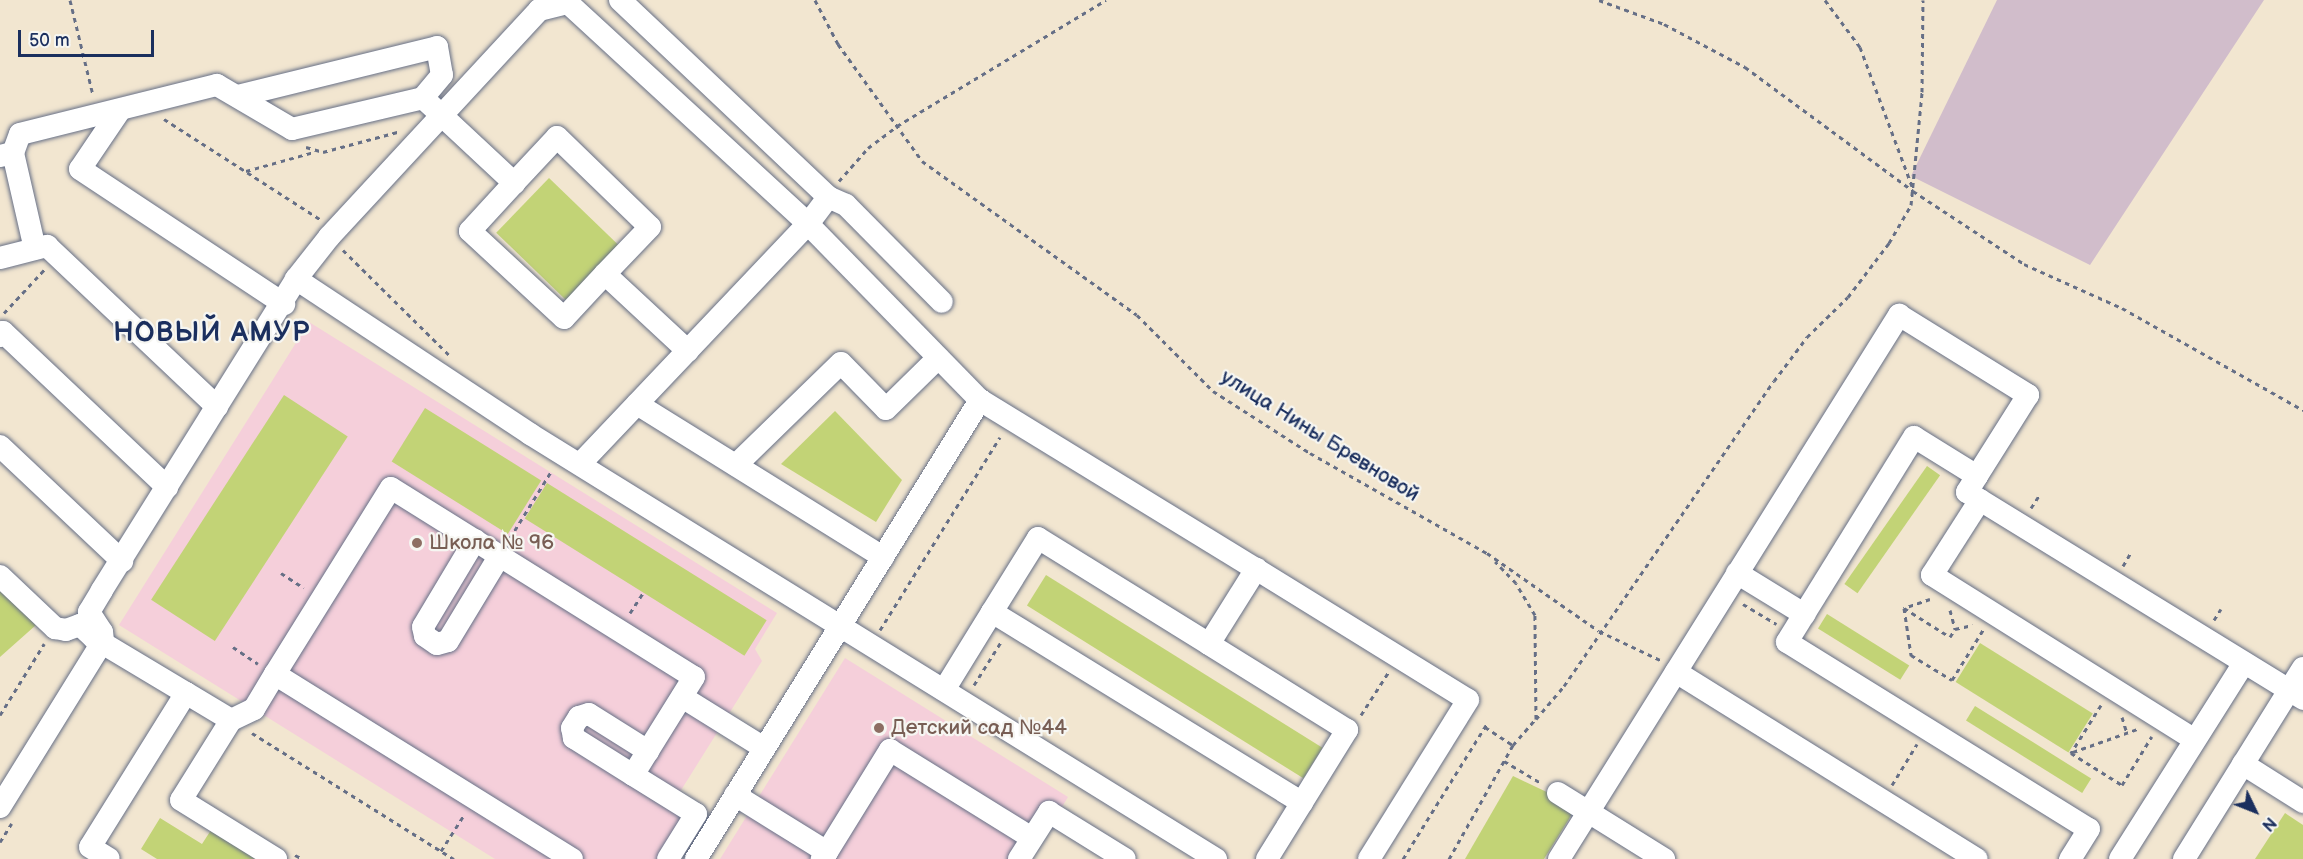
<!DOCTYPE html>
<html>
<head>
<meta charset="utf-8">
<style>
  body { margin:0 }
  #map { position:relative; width:2303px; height:859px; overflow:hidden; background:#f2e6d0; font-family:"Balsamiq Sans",sans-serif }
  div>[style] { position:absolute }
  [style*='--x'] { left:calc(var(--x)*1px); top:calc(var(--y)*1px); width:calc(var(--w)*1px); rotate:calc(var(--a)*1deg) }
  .built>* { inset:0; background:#f5cfda }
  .industrial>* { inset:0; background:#d1bdcb }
  .green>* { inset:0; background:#c2d376; transform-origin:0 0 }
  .path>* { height:3px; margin-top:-1.5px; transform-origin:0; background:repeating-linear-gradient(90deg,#666f86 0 4.5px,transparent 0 9px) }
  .roads { filter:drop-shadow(0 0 2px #666f86) drop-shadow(0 0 2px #666f86) }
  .minor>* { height:22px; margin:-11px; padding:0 11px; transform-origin:11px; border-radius:11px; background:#fff }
  .dots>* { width:16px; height:16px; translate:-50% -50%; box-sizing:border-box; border:3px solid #f6f6f2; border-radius:50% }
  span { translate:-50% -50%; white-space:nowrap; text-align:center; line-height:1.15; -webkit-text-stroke:4.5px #f6f6f2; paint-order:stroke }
  .street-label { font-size:21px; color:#1b2f5e }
  .education-label { font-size:21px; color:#785e54 }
  .left { translate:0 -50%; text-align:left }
  .district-label { font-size:27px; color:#1b2f5e; font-weight:700; letter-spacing:1.5px }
  .north { position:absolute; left:2225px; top:781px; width:60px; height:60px; -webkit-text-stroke:4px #f6f6f2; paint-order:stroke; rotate:133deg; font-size:16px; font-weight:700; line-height:24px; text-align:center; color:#1b2f5e }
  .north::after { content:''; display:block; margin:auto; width:21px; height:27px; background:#1b2f5e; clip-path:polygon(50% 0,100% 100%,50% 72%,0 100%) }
  .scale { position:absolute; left:18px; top:30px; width:136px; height:27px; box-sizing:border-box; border:3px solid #1b2f5e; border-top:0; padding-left:8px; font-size:18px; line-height:21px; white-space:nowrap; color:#1b2f5e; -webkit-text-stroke:4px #f6f6f2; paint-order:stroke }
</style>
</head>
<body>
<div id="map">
  <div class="built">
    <div style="clip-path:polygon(309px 322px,777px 613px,755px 649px,762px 661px,673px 803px,686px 811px,657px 859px,495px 859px,119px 625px)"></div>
    <div style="clip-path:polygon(845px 658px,1068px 797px,1030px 859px,720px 859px)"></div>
  </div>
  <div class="industrial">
    <div style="clip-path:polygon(1997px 0,2264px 0,2090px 265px,1911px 176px)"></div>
  </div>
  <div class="green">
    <div style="left:549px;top:178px;width:107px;height:76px;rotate:44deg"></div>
    <div style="left:284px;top:395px;width:76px;height:244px;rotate:33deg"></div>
    <div style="left:425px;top:408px;width:137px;height:63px;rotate:32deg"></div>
    <div style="clip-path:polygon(835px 411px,902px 480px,876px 522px,781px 464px)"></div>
    <div style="left:1927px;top:466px;width:16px;height:144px;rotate:35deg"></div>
    <div style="left:547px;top:483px;width:259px;height:42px;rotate:32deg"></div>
    <div style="left:1046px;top:575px;width:326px;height:36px;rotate:32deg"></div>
    <div style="clip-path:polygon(0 591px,36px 625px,0 657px)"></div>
    <div style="left:1827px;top:614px;width:97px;height:17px;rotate:32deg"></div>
    <div style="left:1980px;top:643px;width:133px;height:46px;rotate:32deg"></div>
    <div style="left:1975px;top:706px;width:137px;height:17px;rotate:32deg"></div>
    <div style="clip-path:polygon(1513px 776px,1553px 795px,1573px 811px,1569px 819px,1544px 859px,1465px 859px)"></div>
    <div style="clip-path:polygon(2285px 813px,2303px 825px,2303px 859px,2255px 859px)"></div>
    <div style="clip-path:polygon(160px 818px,202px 844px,213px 827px,264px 859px,157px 859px,141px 849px)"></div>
  </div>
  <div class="path">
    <div style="--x:70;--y:0;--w:98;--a:76.4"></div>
    <div style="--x:815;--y:0;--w:50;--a:62.4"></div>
    <div style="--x:838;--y:44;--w:144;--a:54.3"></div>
    <div style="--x:922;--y:161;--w:264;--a:35.6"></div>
    <div style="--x:1137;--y:315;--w:107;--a:45"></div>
    <div style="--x:1213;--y:391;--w:115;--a:32.6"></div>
    <div style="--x:1310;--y:453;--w:203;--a:29.5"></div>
    <div style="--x:1487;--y:553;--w:136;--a:34.9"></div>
    <div style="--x:1599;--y:631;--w:68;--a:25.4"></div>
    <div style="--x:1599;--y:0;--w:69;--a:20.3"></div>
    <div style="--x:1664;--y:24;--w:92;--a:28"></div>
    <div style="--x:1745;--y:67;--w:209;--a:36.4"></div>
    <div style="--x:1913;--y:191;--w:133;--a:33.3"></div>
    <div style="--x:2024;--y:264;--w:107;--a:24.2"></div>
    <div style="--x:2122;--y:308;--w:208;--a:29.4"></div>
    <div style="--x:1825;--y:0;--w:59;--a:53.3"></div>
    <div style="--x:1860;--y:47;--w:152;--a:69.5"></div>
    <div style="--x:164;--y:119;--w:185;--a:32.7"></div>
    <div style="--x:306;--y:147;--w:18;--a:16"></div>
    <div style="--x:323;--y:152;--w:77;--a:-15.1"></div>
    <div style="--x:246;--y:171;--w:71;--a:-15.6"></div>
    <div style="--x:839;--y:181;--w:44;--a:-48.7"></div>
    <div style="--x:868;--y:148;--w:36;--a:-37"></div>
    <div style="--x:897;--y:126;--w:244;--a:-31.1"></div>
    <div style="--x:343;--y:250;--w:149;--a:44.7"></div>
    <div style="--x:4;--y:313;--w:59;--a:-47.1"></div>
    <div style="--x:2031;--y:508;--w:17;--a:-57"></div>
    <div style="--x:510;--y:538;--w:80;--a:-58.3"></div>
    <div style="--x:2123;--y:566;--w:16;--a:-60"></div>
    <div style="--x:281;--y:573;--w:27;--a:33"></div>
    <div style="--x:1930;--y:599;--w:28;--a:161"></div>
    <div style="--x:1904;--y:608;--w:48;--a:81.5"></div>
    <div style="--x:1911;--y:655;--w:48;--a:31.4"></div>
    <div style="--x:1952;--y:680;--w:59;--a:-58.2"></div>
    <div style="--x:1743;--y:604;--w:39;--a:31"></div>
    <div style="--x:1904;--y:608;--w:54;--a:32.2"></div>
    <div style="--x:1950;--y:637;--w:9;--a:-58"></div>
    <div style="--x:1950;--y:610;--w:20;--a:75"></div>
    <div style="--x:1955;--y:629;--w:18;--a:-13"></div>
    <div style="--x:630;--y:613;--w:24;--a:-57"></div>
    <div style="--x:2214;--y:620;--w:13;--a:-58"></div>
    <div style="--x:880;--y:630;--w:227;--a:-58.1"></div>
    <div style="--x:233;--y:647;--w:30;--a:34"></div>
    <div style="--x:974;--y:685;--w:51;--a:-57.9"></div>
    <div style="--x:2101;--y:705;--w:57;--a:122"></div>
    <div style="--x:2071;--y:753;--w:60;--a:32.1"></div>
    <div style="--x:2122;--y:785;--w:57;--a:-58.5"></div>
    <div style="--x:0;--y:715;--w:84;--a:-58.2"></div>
    <div style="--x:1361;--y:715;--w:50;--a:-57.3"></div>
    <div style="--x:2122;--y:717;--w:17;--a:73"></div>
    <div style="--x:1536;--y:719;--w:43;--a:-49.7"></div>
    <div style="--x:1564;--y:686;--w:370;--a:-55.5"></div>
    <div style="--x:1774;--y:381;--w:55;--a:-53.1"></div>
    <div style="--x:1807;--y:337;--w:57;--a:-44.3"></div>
    <div style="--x:1848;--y:297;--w:68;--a:-52.8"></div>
    <div style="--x:1889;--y:243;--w:44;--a:-59.9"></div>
    <div style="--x:1911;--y:205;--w:114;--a:-84.4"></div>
    <div style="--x:1922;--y:92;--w:92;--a:-89.4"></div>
    <div style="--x:1485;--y:727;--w:33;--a:33"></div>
    <div style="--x:252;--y:733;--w:238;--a:32"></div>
    <div style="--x:2073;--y:752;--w:71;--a:-19.7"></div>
    <div style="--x:1504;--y:761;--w:43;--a:30.7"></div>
    <div style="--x:1892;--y:785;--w:48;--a:-58.6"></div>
    <div style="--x:0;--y:842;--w:22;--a:-58"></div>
    <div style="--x:441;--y:851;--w:43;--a:-57.4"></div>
    <div style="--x:295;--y:855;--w:9;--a:27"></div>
    <div style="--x:1403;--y:859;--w:161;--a:-58.2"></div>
    <div style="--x:1449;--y:859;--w:131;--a:-60.7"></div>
    <div style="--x:1513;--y:745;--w:35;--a:-49"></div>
    <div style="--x:1536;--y:719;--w:104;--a:-90.6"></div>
    <div style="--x:1535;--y:615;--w:37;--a:-121"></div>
    <div style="--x:1516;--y:583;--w:30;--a:-134"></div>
  </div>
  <div class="roads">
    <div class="minor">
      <div style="--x:620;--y:0;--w:286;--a:43.4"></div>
      <div style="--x:828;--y:197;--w:20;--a:24"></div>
      <div style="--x:846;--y:205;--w:136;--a:45.3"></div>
      <div style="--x:238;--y:96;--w:205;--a:-13.8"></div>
      <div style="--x:437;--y:47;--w:28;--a:80"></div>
      <div style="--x:442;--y:75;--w:30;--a:130"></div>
      <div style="--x:120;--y:110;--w:71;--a:124.1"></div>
      <div style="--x:80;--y:169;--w:245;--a:33.5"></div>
      <div style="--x:13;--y:153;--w:20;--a:-70"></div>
      <div style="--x:20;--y:134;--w:203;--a:-14"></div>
      <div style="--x:217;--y:85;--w:87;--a:30.4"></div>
      <div style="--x:292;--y:129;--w:135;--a:-13.3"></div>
      <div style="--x:423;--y:98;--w:125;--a:43"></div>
      <div style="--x:514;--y:183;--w:65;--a:132.5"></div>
      <div style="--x:470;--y:231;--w:128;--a:42.8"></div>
      <div style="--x:564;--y:318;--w:60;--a:-47"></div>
      <div style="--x:605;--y:274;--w:113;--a:42.9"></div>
      <div style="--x:0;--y:156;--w:13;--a:-13"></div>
      <div style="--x:13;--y:153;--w:98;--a:77.1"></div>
      <div style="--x:514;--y:183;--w:63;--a:-46.9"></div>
      <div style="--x:557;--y:137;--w:129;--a:44.1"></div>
      <div style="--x:650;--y:227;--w:65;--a:133.8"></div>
      <div style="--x:0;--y:258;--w:49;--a:-14.3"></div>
      <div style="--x:47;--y:246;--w:234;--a:43.4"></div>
      <div style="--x:296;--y:279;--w:281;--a:33.5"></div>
      <div style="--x:530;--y:434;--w:807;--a:31.78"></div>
      <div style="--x:0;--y:336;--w:5;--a:-53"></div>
      <div style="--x:3;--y:332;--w:226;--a:43.4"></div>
      <div style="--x:637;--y:404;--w:290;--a:31.9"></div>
      <div style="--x:0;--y:446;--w:168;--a:43.3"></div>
      <div style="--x:580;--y:464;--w:331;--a:-46.5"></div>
      <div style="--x:808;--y:224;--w:34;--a:-53"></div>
      <div style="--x:736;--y:465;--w:146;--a:-44.2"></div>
      <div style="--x:841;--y:363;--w:64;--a:45.6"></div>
      <div style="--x:886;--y:409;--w:73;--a:-44.4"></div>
      <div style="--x:1977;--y:476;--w:19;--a:122"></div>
      <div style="--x:1967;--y:492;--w:395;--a:31.6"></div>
      <div style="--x:1980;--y:500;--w:89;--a:122.6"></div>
      <div style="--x:1932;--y:575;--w:310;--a:32.1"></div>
      <div style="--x:475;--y:540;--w:101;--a:120.9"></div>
      <div style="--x:423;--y:627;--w:9;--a:77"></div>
      <div style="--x:425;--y:636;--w:14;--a:34"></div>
      <div style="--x:437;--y:644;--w:11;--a:-15"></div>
      <div style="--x:448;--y:641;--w:100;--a:-58.8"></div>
      <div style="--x:1737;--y:573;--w:79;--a:31.5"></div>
      <div style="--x:0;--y:576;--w:76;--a:43.4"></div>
      <div style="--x:55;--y:628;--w:11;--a:10"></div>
      <div style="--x:66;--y:630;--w:15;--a:-20"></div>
      <div style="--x:80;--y:625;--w:19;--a:43"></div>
      <div style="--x:94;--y:638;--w:107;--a:30.9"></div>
      <div style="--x:186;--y:693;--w:181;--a:121.9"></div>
      <div style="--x:90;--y:847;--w:22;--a:32"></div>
      <div style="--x:992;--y:612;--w:87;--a:-58.1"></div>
      <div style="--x:1038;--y:538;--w:201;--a:31.8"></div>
      <div style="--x:1676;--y:672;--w:354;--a:31.9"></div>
      <div style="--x:275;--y:674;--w:41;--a:121"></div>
      <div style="--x:254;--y:709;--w:25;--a:154"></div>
      <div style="--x:231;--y:720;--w:94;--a:122"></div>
      <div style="--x:181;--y:800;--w:112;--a:31.8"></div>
      <div style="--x:944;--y:690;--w:92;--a:-58.4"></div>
      <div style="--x:992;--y:612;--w:364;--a:31.6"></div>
      <div style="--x:186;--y:693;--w:52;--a:31"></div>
      <div style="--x:682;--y:697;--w:97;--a:31.9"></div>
      <div style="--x:2243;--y:764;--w:71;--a:32.3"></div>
      <div style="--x:633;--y:775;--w:70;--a:-147.9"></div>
      <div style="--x:574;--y:738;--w:10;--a:-101"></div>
      <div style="--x:572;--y:728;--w:13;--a:-58"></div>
      <div style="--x:579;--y:717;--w:10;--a:-17"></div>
      <div style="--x:589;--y:714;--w:70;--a:32.1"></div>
      <div style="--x:1558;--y:793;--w:125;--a:31.9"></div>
      <div style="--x:735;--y:795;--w:108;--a:31.8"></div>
      <div style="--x:827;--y:852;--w:9;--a:126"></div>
      <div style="--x:0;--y:807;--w:195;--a:-58.2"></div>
      <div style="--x:103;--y:641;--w:9;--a:-96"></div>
      <div style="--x:102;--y:632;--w:24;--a:-123"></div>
      <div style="--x:89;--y:612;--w:26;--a:-59"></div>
      <div style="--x:102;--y:590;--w:367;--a:-58"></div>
      <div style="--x:296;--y:279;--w:53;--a:-51.8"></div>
      <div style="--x:329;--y:237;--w:309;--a:-47.2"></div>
      <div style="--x:539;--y:10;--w:30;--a:-14"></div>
      <div style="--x:568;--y:3;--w:326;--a:42.6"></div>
      <div style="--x:808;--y:224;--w:246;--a:45.7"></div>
      <div style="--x:980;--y:400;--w:324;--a:31.5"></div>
      <div style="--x:827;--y:852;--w:120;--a:-58.3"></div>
      <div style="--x:890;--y:750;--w:167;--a:31.8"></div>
      <div style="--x:572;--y:859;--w:350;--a:-148.1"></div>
      <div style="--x:275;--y:674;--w:219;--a:-58.1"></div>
      <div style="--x:391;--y:488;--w:357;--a:32"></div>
      <div style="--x:694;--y:677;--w:115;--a:121.9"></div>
      <div style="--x:633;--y:775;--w:74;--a:31.8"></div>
      <div style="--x:696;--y:814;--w:53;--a:121.9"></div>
      <div style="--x:696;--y:859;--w:540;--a:-58.25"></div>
      <div style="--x:1019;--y:859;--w:56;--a:-57.4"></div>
      <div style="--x:1049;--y:812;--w:89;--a:31.7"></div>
      <div style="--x:1267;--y:859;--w:152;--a:-58.2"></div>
      <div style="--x:1347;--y:730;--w:163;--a:-148.1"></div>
      <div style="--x:1209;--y:644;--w:89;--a:-57.9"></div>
      <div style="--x:1256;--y:569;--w:249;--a:31.7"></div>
      <div style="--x:1468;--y:700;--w:187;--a:121.9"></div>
      <div style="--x:1559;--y:859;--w:642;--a:-57.99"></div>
      <div style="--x:1899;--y:315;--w:152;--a:31.8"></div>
      <div style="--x:2028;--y:395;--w:96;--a:122.2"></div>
      <div style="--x:1977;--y:476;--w:74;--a:-148.2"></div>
      <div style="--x:1914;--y:437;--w:241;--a:121.8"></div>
      <div style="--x:1787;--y:642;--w:355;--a:31.8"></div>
      <div style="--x:2089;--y:829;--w:36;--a:122"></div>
      <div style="--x:2120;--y:859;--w:232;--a:-57.7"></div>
      <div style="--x:2184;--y:859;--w:225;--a:-58.1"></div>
    </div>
  </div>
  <div class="dots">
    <div style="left:417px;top:543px;background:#8d6e63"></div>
    <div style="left:879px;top:728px;background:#8d6e63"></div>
  </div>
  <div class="street-label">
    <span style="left:1320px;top:436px;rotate:32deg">улица Нины Бревновой</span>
  </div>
  <div class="education-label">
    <span class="left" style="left:429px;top:543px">Школа № 96</span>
    <span class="left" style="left:891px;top:728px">Детский сад №44</span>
  </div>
  <div class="district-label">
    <span style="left:212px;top:334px">НОВЫЙ АМУР</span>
  </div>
  <div class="north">N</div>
  <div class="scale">50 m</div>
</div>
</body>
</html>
